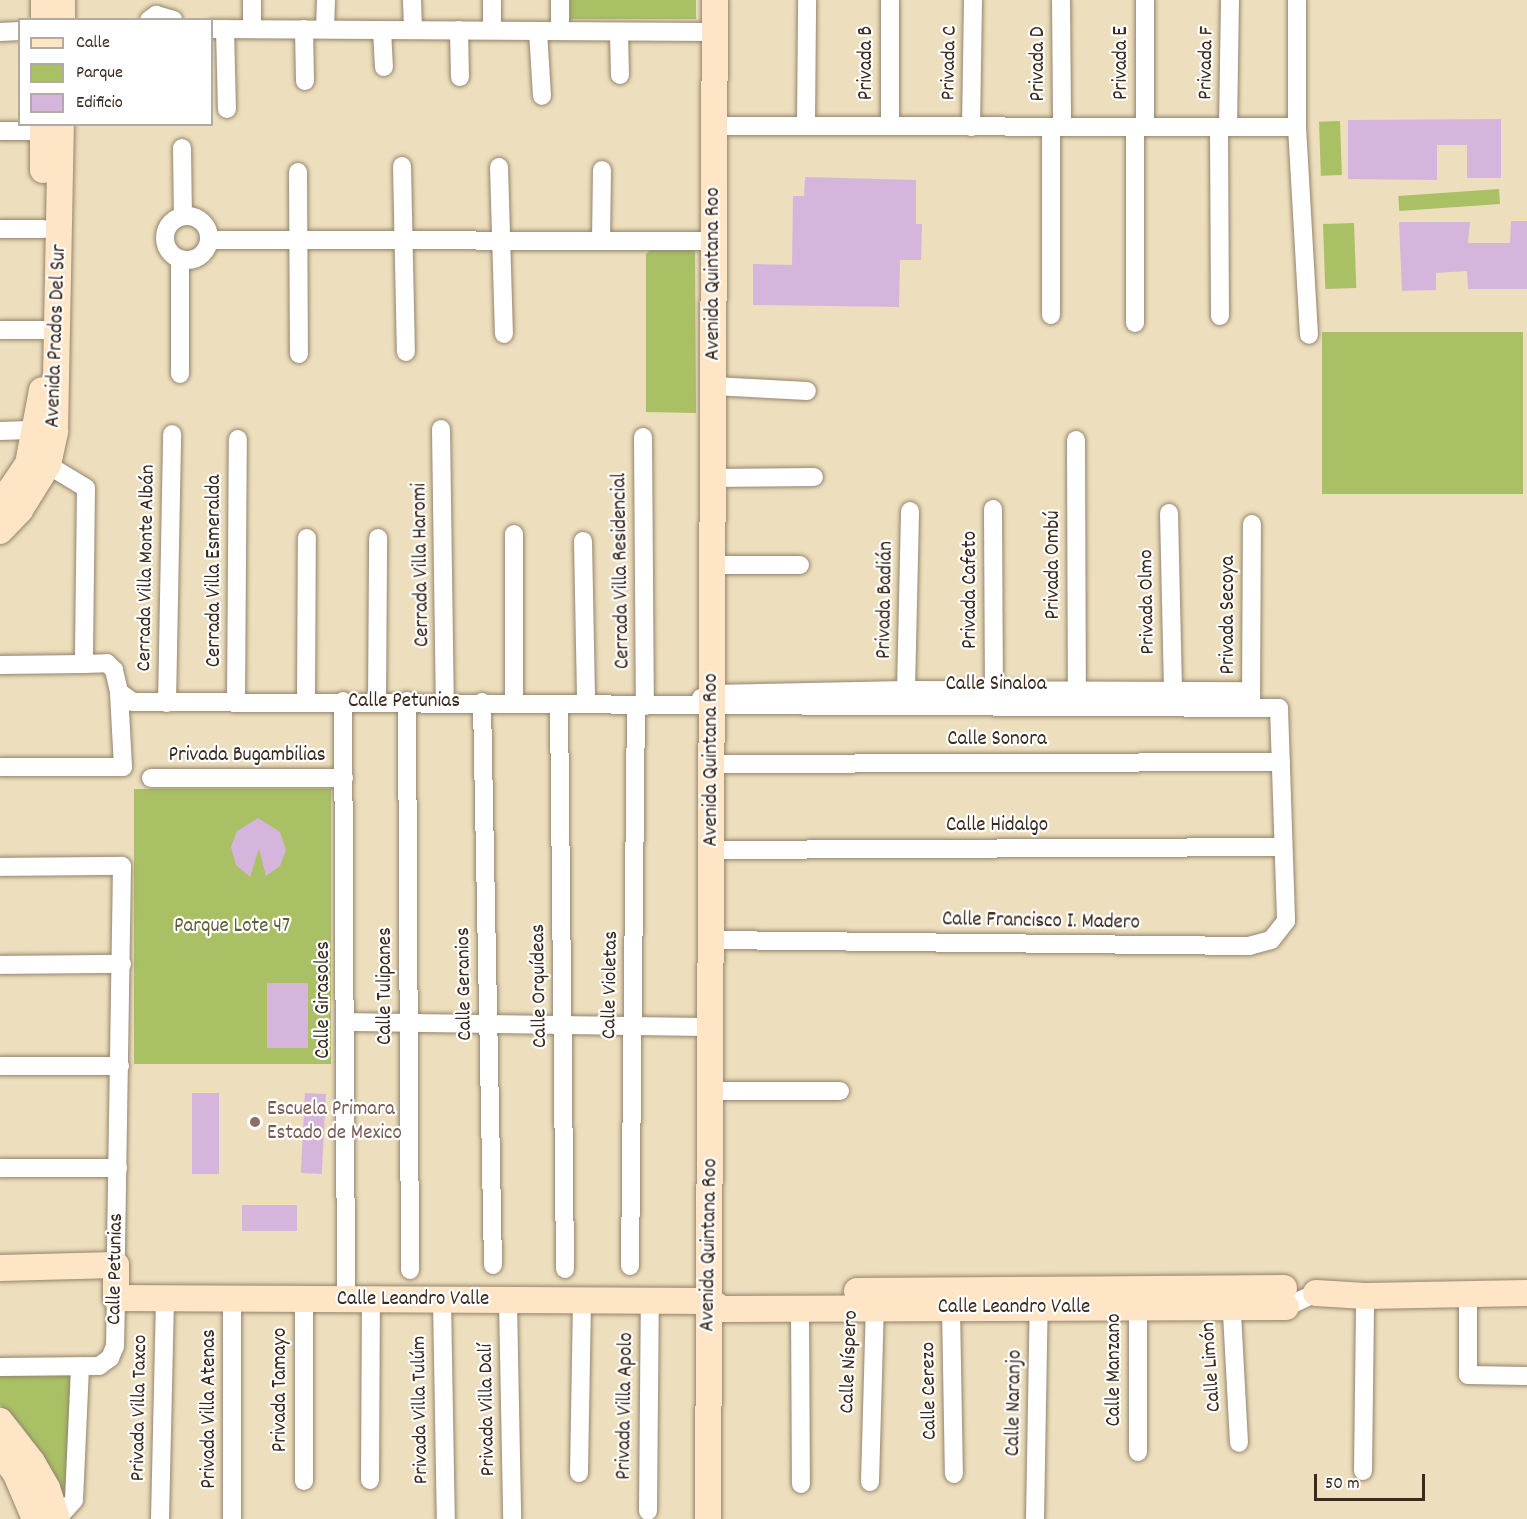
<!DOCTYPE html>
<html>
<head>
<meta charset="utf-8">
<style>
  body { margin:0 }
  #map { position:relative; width:1527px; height:1519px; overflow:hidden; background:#eddfbd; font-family:Dekko,sans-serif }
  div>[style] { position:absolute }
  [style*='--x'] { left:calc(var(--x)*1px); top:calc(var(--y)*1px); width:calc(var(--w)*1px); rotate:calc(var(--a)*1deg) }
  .green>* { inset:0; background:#a9c065; transform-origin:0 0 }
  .building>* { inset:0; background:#d6b5dc; transform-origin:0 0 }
  .roads { filter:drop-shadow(0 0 2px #94846e) drop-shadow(0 0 2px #94846e) }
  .street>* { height:18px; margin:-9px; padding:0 9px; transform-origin:9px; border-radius:9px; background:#fff }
  .street>.ring { margin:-9px; padding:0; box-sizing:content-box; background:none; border:18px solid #fff; border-radius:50% }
  .secondary>* { height:26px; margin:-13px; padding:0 13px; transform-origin:13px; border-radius:13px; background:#fee5c5 }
  .dots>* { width:16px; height:16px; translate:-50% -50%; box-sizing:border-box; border:3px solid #fff; border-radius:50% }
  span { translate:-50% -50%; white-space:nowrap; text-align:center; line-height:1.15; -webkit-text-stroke:4.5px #fff; paint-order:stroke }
  .street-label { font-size:21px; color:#3b2a1e }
  .park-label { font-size:21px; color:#625e37 }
  .education-label { font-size:21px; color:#785e54 }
  .left { translate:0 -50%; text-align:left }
  .legend { position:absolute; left:18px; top:18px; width:195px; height:108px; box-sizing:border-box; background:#fff; border:2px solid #b1aaa5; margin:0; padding:8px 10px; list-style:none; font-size:18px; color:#3b2a1e }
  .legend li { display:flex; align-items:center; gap:12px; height:30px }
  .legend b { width:30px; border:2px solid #b1aaa5 }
  .scale { position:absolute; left:1314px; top:1474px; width:111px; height:27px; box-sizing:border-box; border:3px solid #3b2a1e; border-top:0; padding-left:8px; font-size:18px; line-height:21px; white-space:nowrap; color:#3b2a1e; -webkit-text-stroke:4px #fff; paint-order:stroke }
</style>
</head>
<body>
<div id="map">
  <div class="green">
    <div style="left:570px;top:0;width:126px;height:19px"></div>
    <div style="left:1340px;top:121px;width:54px;height:21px;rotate:88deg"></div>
    <div style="left:1499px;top:189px;width:15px;height:101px;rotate:86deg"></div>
    <div style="left:1354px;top:223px;width:65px;height:31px;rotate:88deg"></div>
    <div style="clip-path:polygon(652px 248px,695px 248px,696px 413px,646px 412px,646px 254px)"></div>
    <div style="left:1523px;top:332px;width:162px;height:201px;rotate:90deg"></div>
    <div style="left:134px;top:789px;width:197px;height:275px"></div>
    <div style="clip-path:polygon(0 1369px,73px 1371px,68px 1497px,65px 1499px,48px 1464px,20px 1424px,0 1405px)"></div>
  </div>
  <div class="building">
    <div style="clip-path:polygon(1501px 119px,1501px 178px,1467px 178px,1467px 145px,1437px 145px,1437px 180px,1348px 179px,1348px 120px)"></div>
    <div style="clip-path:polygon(805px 177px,916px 180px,916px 224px,922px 224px,921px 260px,900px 260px,899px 307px,753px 305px,753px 264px,792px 265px,793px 196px,804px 196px)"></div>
    <div style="clip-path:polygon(1511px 221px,1527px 221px,1527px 289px,1468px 289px,1467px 271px,1436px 273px,1436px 290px,1402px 291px,1399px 222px,1470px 222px,1468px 243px,1510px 243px)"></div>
    <div style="clip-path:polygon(258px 818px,280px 832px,286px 850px,280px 866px,266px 876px,259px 849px,250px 877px,236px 865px,231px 847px,237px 831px)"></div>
    <div style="left:267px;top:983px;width:41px;height:65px"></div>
    <div style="left:192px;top:1093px;width:27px;height:81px"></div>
    <div style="left:305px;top:1093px;width:21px;height:80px;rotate:3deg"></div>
    <div style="left:242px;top:1205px;width:55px;height:26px"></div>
  </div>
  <div class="roads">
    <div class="street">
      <div style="--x:252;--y:0;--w:29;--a:90"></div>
      <div style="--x:412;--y:0;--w:30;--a:88"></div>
      <div style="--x:492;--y:0;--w:30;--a:90"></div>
      <div style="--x:1061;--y:0;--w:127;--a:89.5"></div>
      <div style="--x:1297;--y:0;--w:127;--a:90"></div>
      <div style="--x:1297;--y:127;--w:208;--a:86.7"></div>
      <div style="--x:149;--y:20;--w:9;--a:-36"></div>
      <div style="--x:156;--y:15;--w:18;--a:16"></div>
      <div style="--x:212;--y:29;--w:502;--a:0.34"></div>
      <div style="--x:225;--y:29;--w:80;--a:88.6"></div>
      <div style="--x:304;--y:29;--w:52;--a:88.9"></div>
      <div style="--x:325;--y:29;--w:29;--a:-88"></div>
      <div style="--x:382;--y:30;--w:37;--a:87"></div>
      <div style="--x:459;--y:30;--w:47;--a:88.8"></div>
      <div style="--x:538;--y:31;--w:65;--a:86.5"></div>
      <div style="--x:560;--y:31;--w:31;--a:-90"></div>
      <div style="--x:0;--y:32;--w:20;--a:-3"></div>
      <div style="--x:619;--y:32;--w:43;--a:88.7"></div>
      <div style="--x:714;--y:126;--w:583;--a:0.1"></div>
      <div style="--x:806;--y:126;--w:126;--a:-89.5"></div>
      <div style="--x:890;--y:126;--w:126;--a:-90"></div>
      <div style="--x:971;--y:127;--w:127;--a:-89.1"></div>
      <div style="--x:1145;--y:127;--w:127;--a:-90"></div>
      <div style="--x:1219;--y:127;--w:189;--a:89.7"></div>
      <div style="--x:1228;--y:127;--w:127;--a:-89.1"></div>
      <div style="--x:0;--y:131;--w:55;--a:0"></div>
      <div style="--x:182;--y:148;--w:68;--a:89.2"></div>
      <div style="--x:402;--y:166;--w:186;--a:88.8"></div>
      <div style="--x:499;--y:167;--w:167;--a:88.3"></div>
      <div style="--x:298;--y:172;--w:182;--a:89.7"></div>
      <div class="ring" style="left:165px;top:216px;width:26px;height:26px"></div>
      <div style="--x:0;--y:229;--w:43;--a:0"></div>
      <div style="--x:209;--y:240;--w:505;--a:0.11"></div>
      <div style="--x:601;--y:241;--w:71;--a:-89.2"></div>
      <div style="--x:180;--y:260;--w:114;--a:90"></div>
      <div style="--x:1051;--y:315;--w:188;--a:-90"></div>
      <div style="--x:1135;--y:323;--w:196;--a:-90"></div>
      <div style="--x:0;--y:330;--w:43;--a:0"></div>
      <div style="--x:714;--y:386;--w:93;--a:3.1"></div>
      <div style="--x:441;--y:429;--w:272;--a:89.2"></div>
      <div style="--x:0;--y:431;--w:37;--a:-2"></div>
      <div style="--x:643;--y:437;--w:269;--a:89.6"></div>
      <div style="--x:1076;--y:440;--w:251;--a:89.8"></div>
      <div style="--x:48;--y:465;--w:44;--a:31.2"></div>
      <div style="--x:86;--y:488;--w:176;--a:90.7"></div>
      <div style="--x:84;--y:664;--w:23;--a:-2"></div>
      <div style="--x:107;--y:663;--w:10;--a:45"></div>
      <div style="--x:114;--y:670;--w:23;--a:77"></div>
      <div style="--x:119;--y:692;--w:17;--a:36"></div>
      <div style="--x:133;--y:702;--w:1146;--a:0.3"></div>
      <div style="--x:1279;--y:708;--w:213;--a:88.1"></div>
      <div style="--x:1286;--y:921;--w:24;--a:128"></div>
      <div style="--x:1271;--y:940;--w:23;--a:165"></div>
      <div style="--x:1249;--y:946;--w:537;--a:-179.36"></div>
      <div style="--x:713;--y:478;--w:101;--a:-0.6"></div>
      <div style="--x:993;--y:509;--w:193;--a:89.7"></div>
      <div style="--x:1169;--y:513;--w:178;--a:88.7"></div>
      <div style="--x:514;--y:534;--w:169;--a:90"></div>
      <div style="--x:583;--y:541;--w:163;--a:88.9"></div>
      <div style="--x:713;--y:565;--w:87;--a:0"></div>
      <div style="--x:0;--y:665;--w:84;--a:-0.7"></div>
      <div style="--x:906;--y:690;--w:179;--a:-88.7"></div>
      <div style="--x:701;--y:698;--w:12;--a:-20"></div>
      <div style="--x:712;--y:694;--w:194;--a:-1.2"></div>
      <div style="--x:906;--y:690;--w:345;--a:0.2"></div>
      <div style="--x:343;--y:701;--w:598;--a:89.71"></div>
      <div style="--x:377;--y:701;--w:163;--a:-89.6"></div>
      <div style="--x:407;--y:701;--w:569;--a:89.7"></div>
      <div style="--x:236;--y:702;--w:263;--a:-89.6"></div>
      <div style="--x:306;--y:702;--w:164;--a:-89.7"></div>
      <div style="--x:482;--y:702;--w:563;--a:88.88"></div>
      <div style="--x:167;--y:703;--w:269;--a:-88.9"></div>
      <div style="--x:1251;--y:703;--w:179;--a:-89.7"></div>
      <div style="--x:559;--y:704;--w:565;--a:89.39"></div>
      <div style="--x:713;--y:764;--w:568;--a:-0.2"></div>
      <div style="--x:0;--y:767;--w:123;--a:0"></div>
      <div style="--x:123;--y:767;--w:75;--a:-93.1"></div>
      <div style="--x:151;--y:778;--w:193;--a:0"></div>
      <div style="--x:712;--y:850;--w:570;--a:-0.3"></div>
      <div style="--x:0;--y:867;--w:122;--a:-0.5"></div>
      <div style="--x:122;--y:866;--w:399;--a:90.9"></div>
      <div style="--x:0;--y:965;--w:122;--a:-0.5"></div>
      <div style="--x:347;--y:1022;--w:365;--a:0.8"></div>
      <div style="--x:0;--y:1066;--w:120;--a:0"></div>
      <div style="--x:712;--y:1091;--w:128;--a:0"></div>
      <div style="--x:0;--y:1168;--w:118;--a:0"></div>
      <div style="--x:630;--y:1266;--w:561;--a:-89.39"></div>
      <div style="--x:1468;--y:1294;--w:81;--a:90"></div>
      <div style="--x:1468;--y:1375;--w:59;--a:1"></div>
      <div style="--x:1231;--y:1295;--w:148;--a:86.9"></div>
      <div style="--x:232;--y:1299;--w:220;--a:90"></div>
      <div style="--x:442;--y:1300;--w:219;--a:89"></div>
      <div style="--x:508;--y:1301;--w:218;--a:88.9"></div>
      <div style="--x:1286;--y:1307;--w:33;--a:-25"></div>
      <div style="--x:800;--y:1308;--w:176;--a:89.7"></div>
      <div style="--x:951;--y:1308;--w:166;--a:89"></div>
      <div style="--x:0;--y:1367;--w:99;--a:-0.6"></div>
      <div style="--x:99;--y:1366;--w:14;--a:-36"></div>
      <div style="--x:110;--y:1358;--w:13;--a:-67"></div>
      <div style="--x:115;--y:1346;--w:48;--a:-88.8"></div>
      <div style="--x:1138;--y:1452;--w:156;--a:-90"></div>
      <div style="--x:1363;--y:1471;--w:175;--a:-89.3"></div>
      <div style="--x:579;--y:1473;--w:172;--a:-89"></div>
      <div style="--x:370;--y:1480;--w:180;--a:-89.7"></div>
      <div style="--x:304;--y:1481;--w:182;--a:-90"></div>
      <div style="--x:870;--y:1482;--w:184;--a:-88.4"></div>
      <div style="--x:648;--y:1511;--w:210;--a:-89.5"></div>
      <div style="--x:57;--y:1519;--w:25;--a:-48"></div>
      <div style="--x:74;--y:1500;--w:134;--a:-87.4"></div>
      <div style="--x:160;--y:1519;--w:221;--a:-88.7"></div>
      <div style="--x:1035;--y:1519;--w:223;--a:-89"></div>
    </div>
    <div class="secondary">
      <div style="--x:44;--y:20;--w:20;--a:-90"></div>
      <div style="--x:62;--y:20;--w:20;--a:-90"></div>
      <div style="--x:43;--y:124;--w:46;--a:90"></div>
      <div style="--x:0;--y:505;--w:50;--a:-55.7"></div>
      <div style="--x:28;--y:464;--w:75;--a:-79.3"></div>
      <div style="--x:0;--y:531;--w:29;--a:-46"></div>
      <div style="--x:20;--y:510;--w:53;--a:-58.1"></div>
      <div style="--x:48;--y:465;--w:35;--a:-78"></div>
      <div style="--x:55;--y:431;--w:307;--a:-88.9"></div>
      <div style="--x:0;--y:1268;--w:116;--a:-1.5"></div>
      <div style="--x:116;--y:1265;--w:33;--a:90"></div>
      <div style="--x:116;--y:1298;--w:594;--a:0.29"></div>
      <div style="--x:710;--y:1301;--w:14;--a:34"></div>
      <div style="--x:722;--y:1309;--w:564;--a:-0.2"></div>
      <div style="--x:857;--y:1291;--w:427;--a:-0.4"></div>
      <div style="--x:1316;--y:1293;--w:49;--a:3.5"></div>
      <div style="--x:1365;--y:1296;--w:162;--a:-1.1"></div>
      <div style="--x:0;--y:1421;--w:52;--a:52"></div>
      <div style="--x:32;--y:1462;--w:30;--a:60"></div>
      <div style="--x:47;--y:1488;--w:33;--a:72"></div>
      <div style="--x:0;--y:1453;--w:24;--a:52"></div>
      <div style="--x:15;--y:1472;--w:51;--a:66.9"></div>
      <div style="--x:708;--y:1519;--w:1519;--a:-89.74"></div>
    </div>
  </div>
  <div class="dots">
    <div style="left:255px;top:1122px;background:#8d6e63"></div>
  </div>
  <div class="street-label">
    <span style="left:867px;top:63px;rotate:-90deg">Privada B</span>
    <span style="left:950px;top:63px;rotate:-89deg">Privada C</span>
    <span style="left:1122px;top:63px;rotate:-90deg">Privada E</span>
    <span style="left:1207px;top:63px;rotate:-89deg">Privada F</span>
    <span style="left:1039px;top:64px;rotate:-90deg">Privada D</span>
    <span style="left:714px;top:274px;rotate:-90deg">Avenida Quintana Roo</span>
    <span style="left:57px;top:336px;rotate:-88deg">Avenida Prados Del Sur</span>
    <span style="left:422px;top:565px;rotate:-91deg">Cerrada Villa Haromi</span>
    <span style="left:1054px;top:565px;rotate:-90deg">Privada Ombú</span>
    <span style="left:147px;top:568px;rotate:-89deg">Cerrada Villa Monte Albán</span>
    <span style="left:215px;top:571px;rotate:-90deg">Cerrada Villa Esmeralda</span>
    <span style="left:622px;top:571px;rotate:-91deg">Cerrada Villa Residencial</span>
    <span style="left:971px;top:590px;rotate:-90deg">Privada Cafeto</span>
    <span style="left:886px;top:600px;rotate:-89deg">Privada Badián</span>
    <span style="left:1148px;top:602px;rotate:-91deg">Privada Olmo</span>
    <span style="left:1229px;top:615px;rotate:-90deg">Privada Secoya</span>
    <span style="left:996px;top:685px">Calle Sinaloa</span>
    <span style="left:404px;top:702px">Calle Petunias</span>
    <span style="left:997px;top:740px">Calle Sonora</span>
    <span style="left:247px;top:756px">Privada Bugambilias</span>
    <span style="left:712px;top:760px;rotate:-90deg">Avenida Quintana Roo</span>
    <span style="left:997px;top:826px">Calle Hidalgo</span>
    <span style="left:1041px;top:922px;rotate:1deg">Calle Francisco I. Madero</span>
    <span style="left:465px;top:984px;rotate:-91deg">Calle Geranios</span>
    <span style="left:611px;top:985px;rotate:-89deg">Calle Violetas</span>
    <span style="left:386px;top:986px;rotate:-90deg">Calle Tulipanes</span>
    <span style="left:540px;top:986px;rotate:-91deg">Calle Orquídeas</span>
    <span style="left:324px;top:1000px;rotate:-90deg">Calle Girasoles</span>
    <span style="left:710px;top:1245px;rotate:-89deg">Avenida Quintana Roo</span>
    <span style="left:116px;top:1269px;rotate:-89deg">Calle Petunias</span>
    <span style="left:413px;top:1300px">Calle Leandro Valle</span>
    <span style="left:1014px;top:1308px">Calle Leandro Valle</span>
    <span style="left:850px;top:1362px;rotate:-88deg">Calle Níspero</span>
    <span style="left:1212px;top:1367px;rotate:-94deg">Calle Limón</span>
    <span style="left:1115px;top:1370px;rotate:-90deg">Calle Manzano</span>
    <span style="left:281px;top:1390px;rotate:-90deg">Privada Tamayo</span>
    <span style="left:930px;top:1391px;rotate:-91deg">Calle Cerezo</span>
    <span style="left:1015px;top:1403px;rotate:-89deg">Calle Naranjo</span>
    <span style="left:626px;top:1406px;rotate:-89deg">Privada Villa Apolo</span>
    <span style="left:140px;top:1408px;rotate:-89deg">Privada Villa Taxco</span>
    <span style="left:210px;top:1409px;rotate:-90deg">Privada Villa Atenas</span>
    <span style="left:421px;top:1410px;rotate:-91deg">Privada Villa Tulúm</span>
    <span style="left:488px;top:1410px;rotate:-91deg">Privada Villa Dalí</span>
  </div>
  <div class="park-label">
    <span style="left:232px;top:927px">Parque Lote 47</span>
  </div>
  <div class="education-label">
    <span class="left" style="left:267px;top:1122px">Escuela Primara<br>Estado de Mexico</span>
  </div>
  <ul class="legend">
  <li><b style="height:8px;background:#fee5c5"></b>Calle</li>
  <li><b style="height:16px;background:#a9c065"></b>Parque</li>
  <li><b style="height:16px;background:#d6b5dc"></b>Edificio</li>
  </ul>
  <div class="scale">50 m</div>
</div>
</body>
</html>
